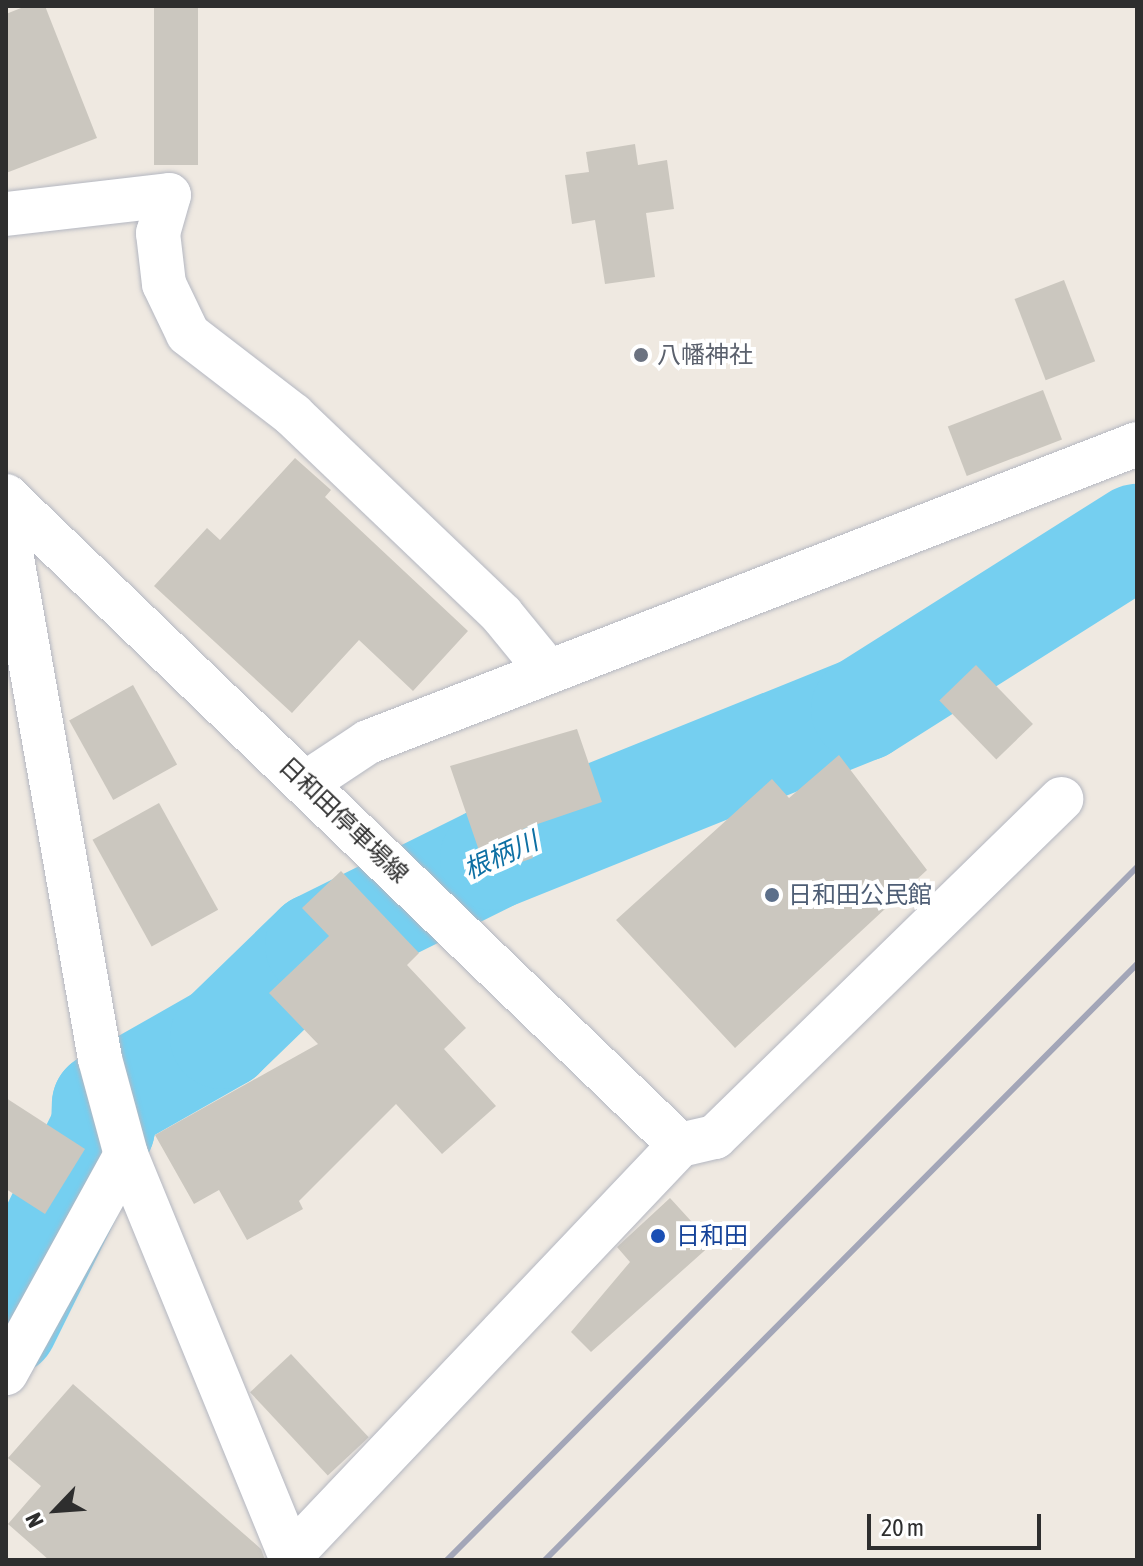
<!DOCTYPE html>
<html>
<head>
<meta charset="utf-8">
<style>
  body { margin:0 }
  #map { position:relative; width:1143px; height:1566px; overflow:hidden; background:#efe9e1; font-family:"Asap Condensed","Noto Sans JP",sans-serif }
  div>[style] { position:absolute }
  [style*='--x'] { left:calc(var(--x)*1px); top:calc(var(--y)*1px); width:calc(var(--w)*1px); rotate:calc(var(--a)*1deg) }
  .river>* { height:104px; margin:-52px; padding:0 52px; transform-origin:52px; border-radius:52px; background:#75cff0 }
  .building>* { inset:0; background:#cbc7bf; transform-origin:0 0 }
  .roads { filter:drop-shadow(0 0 2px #b4b7c1) drop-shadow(0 0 2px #b4b7c1) }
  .minor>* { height:44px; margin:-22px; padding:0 22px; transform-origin:22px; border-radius:22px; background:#fff }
  .secondary>* { height:44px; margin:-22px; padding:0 22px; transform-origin:22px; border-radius:22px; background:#fff }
  .rail>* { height:6px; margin:-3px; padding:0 3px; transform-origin:3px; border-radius:3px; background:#a3a6b8 }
  .dots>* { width:22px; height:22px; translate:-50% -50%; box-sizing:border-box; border:4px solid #fff; border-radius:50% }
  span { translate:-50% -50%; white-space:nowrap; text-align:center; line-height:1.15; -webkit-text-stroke:8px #fff; paint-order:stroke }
  .worship-label { font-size:24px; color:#5b616d }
  .left { translate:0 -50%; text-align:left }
  .street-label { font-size:24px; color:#2e2e2e }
  .service-label { font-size:24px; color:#4e5e75 }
  .transit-label { font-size:24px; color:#164399 }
  .water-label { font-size:26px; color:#0d6fa3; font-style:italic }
  .frame { position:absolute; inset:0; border:8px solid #2e2e2e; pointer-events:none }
  .north { position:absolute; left:16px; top:1470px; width:80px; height:80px; -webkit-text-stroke:6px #fff; paint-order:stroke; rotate:245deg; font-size:22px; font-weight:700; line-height:32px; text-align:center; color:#2e2e2e }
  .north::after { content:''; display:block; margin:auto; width:28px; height:36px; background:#2e2e2e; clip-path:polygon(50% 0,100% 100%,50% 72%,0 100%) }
  .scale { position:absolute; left:867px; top:1514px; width:174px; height:36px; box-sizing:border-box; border:4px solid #2e2e2e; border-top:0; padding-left:10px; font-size:24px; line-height:28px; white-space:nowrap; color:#2e2e2e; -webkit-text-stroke:6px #fff; paint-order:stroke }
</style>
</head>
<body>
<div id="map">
  <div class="river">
    <div style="--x:6;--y:1324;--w:219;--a:-63.7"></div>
    <div style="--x:103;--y:1128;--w:24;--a:-88"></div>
    <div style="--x:104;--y:1104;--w:136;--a:-29.6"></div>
    <div style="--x:222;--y:1037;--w:132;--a:-44.1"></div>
    <div style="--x:317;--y:945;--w:195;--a:-26.4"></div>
    <div style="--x:492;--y:858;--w:400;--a:-21.9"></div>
    <div style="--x:863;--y:709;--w:324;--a:-32.3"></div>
  </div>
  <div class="building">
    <div style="clip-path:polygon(26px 6px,45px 6px,97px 138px,6px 173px,6px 14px)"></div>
    <div style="left:154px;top:6px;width:44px;height:159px"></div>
    <div style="clip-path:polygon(635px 144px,638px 165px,667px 160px,674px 209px,646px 213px,655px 277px,605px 284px,595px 220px,572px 224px,565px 175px,589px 172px,586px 152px)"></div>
    <div style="left:1064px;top:280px;width:87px;height:53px;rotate:69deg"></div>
    <div style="left:1043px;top:390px;width:53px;height:102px;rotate:69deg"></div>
    <div style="clip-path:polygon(295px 458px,331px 490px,325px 497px,468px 631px,413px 691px,359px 640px,292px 713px,154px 586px,207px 528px,220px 540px)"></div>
    <div style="left:976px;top:665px;width:82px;height:51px;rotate:46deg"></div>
    <div style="left:133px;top:685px;width:91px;height:73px;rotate:61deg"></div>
    <div style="clip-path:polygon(577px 729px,602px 802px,523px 829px,533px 858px,487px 874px,450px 766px)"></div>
    <div style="clip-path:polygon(839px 755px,927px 870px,735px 1048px,616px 920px,772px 779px,789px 798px)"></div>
    <div style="left:159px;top:803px;width:122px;height:76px;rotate:61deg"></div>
    <div style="clip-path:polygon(341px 871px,419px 953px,407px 965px,466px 1028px,444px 1049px,496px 1106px,442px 1154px,396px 1104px,299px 1201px,303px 1209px,247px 1240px,219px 1190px,194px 1204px,155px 1135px,318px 1044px,269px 993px,329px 936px,302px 908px)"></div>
    <div style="clip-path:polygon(6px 1098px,85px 1149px,45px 1214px,6px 1189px)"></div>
    <div style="clip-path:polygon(670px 1198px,712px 1244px,591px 1352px,571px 1332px,630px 1262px,617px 1247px)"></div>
    <div style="left:291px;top:1354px;width:114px;height:56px;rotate:47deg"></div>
    <div style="clip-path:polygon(73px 1384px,261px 1549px,265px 1560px,49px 1560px,8px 1524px,41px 1486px,8px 1458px)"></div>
  </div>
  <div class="roads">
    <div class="minor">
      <div style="--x:6;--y:214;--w:164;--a:-6.6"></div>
      <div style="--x:169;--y:195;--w:40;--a:106"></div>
      <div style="--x:158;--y:233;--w:51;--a:83.3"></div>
      <div style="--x:164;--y:284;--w:55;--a:64.4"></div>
      <div style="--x:188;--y:334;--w:133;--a:37.6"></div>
      <div style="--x:293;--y:415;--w:289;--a:43.7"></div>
      <div style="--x:502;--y:615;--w:71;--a:50.7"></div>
      <div style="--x:6;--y:524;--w:543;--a:80.03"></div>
      <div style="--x:100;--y:1059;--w:99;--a:74.8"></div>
      <div style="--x:126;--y:1155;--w:438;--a:67.7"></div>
      <div style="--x:306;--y:783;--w:74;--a:-33.5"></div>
      <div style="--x:368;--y:742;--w:825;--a:-21.18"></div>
      <div style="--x:6;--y:1373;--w:249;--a:-61.2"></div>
      <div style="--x:291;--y:1555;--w:565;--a:-46.51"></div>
      <div style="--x:680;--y:1145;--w:36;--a:-13"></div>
      <div style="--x:715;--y:1137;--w:484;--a:-44.3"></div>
    </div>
    <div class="secondary">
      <div style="--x:6;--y:496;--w:936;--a:43.92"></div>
    </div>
  </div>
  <div class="rail">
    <div style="--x:447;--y:1560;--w:978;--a:-45.12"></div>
    <div style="--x:545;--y:1560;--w:840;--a:-45.19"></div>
  </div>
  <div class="dots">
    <div style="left:641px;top:355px;background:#6b7280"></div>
    <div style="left:772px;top:895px;background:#5c6f8a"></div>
    <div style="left:658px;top:1236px;background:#1a4fb4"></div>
  </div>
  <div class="worship-label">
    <span class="left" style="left:657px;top:355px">八幡神社</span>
  </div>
  <div class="street-label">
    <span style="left:344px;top:820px;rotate:44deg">日和田停車場線</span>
  </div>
  <div class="service-label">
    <span class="left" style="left:788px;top:895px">日和田公民館</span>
  </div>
  <div class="transit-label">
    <span class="left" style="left:676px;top:1236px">日和田</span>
  </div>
  <div class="water-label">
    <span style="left:501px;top:856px;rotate:-24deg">根柄川</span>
  </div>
  <div class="frame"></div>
  <div class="north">N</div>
  <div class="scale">20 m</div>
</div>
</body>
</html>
